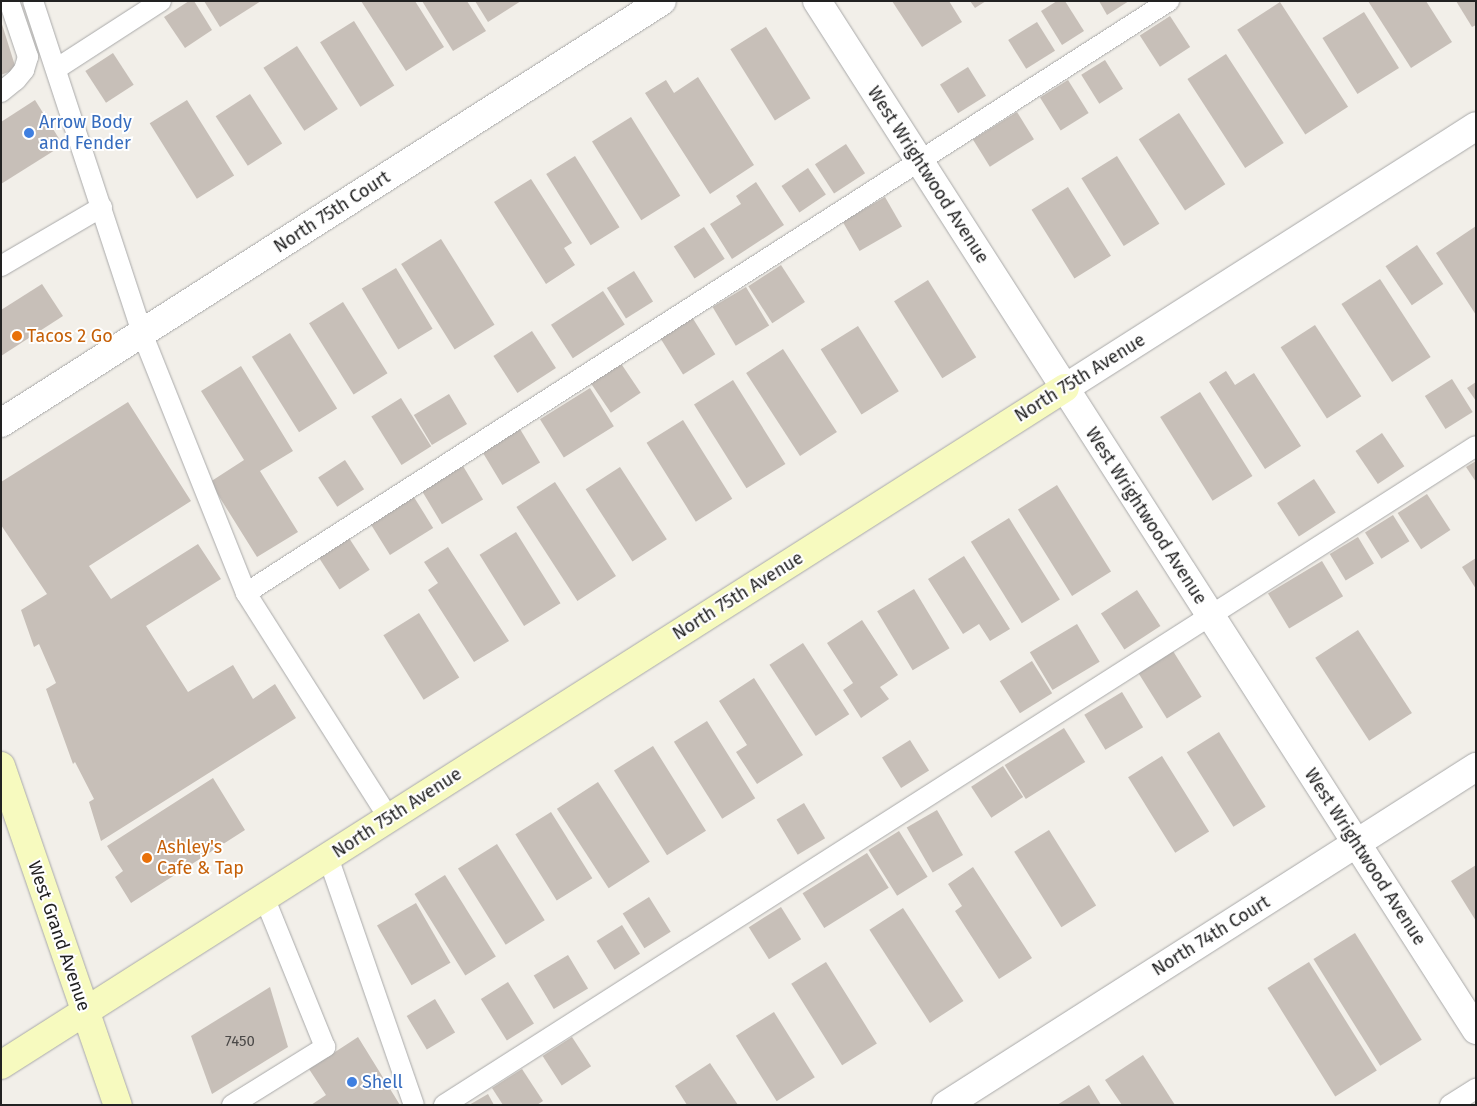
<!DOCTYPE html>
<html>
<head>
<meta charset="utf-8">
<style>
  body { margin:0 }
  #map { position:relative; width:1477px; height:1106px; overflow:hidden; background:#f2efe9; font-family:"Fira Sans",sans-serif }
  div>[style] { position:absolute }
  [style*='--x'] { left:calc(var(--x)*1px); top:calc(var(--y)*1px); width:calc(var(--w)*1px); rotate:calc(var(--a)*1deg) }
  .building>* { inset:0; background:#c7bfb8; transform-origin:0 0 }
  .roads { filter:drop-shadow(0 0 1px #a9a9a9) drop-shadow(0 0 1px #a9a9a9) }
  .lane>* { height:20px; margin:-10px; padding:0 10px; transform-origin:10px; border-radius:10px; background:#fff }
  .street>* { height:28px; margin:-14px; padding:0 14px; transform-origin:14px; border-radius:14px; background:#fff }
  .secondary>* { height:28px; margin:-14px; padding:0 14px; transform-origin:14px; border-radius:14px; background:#f7fabf }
  .dots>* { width:14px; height:14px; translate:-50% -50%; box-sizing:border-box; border:2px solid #fff; border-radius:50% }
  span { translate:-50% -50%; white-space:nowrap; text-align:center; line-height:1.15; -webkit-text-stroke:4px #fff; paint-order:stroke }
  .number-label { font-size:15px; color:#4b4948 }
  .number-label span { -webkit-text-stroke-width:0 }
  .shop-label { font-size:18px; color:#366cbe }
  .left { translate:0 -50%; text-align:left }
  .street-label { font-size:18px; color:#222 }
  .food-label { font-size:18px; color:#c56008 }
  .frame { position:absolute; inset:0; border:2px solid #222; pointer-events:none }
</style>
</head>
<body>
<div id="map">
  <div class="building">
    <div style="clip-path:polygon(189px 1px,194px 1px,212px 30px,185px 48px,164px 17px)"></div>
    <div style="clip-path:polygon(204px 1px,261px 1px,220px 27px)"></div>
    <div style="clip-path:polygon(361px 1px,415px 1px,444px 47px,406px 71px)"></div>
    <div style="clip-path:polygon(422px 1px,467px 1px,486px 31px,453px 51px)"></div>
    <div style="clip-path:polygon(475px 1px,521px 1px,488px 22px)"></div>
    <div style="clip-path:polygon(892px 1px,949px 1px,962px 22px,922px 47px)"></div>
    <div style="clip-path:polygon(970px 1px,986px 1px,975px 8px)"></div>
    <div style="clip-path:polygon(1057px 1px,1065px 1px,1084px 31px,1062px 45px,1041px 11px)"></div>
    <div style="clip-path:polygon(1099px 1px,1129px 1px,1107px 15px)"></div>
    <div style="clip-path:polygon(1368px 1px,1426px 1px,1452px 42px,1411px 68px)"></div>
    <div style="clip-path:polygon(1456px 1px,1476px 1px,1476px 25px,1472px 27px)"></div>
    <div style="left:1280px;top:2px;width:125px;height:51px;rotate:57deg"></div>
    <div style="left:1364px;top:12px;width:66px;height:49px;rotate:58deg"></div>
    <div style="left:1170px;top:16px;width:37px;height:36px;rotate:57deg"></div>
    <div style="clip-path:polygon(1px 21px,16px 69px,1px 75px)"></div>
    <div style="left:354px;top:21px;width:76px;height:40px;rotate:58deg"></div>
    <div style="left:1037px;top:22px;width:34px;height:34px;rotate:58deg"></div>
    <div style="left:766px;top:27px;width:84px;height:42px;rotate:58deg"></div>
    <div style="left:297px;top:46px;width:75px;height:40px;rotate:57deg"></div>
    <div style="left:113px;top:53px;width:38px;height:33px;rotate:57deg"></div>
    <div style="left:1226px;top:54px;width:106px;height:46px;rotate:57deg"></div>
    <div style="left:1105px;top:60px;width:34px;height:28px;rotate:58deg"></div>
    <div style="left:968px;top:67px;width:34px;height:33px;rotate:58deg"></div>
    <div style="clip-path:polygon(698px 77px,754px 165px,710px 194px,645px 93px,666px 80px,674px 93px)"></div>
    <div style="left:1068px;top:80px;width:39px;height:33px;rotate:58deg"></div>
    <div style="left:250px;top:94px;width:59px;height:41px;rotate:57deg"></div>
    <div style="clip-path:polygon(35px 100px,63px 145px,1px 184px,1px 122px)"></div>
    <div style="left:187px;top:100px;width:89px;height:44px;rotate:58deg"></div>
    <div style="left:1017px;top:112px;width:32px;height:52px;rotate:58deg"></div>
    <div style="left:1179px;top:113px;width:85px;height:48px;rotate:57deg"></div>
    <div style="left:631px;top:117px;width:93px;height:46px;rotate:58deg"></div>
    <div style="left:846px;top:144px;width:35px;height:37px;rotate:57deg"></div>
    <div style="left:575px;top:156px;width:84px;height:34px;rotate:58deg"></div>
    <div style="left:1117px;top:156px;width:80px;height:42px;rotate:58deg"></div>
    <div style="left:808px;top:168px;width:32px;height:32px;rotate:56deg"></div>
    <div style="clip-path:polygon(531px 179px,572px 243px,564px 248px,575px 265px,546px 284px,494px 202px)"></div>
    <div style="clip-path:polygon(756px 182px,784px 225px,732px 259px,710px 224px,741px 204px,736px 196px)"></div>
    <div style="left:1068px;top:187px;width:81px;height:43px;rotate:58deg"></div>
    <div style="left:885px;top:197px;width:34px;height:49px;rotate:60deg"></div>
    <div style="clip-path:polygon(1476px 226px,1476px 315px,1436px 253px)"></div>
    <div style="left:704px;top:227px;width:38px;height:36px;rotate:57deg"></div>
    <div style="left:441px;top:239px;width:101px;height:47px;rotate:58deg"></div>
    <div style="left:1417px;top:245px;width:47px;height:38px;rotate:56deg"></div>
    <div style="left:781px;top:265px;width:44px;height:39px;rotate:57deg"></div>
    <div style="left:396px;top:268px;width:71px;height:40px;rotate:59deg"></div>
    <div style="left:634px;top:271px;width:36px;height:32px;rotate:58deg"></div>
    <div style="left:1380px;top:279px;width:93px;height:46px;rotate:57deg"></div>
    <div style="left:928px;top:280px;width:91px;height:40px;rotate:58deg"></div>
    <div style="clip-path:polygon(42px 284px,63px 316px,1px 356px,1px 310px)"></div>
    <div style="left:746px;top:287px;width:45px;height:39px;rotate:59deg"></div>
    <div style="left:603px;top:291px;width:40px;height:62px;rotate:57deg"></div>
    <div style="left:343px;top:302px;width:84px;height:40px;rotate:58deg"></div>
    <div style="left:692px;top:317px;width:44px;height:38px;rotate:58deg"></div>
    <div style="left:1315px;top:325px;width:85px;height:41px;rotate:57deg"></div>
    <div style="left:858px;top:326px;width:77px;height:44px;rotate:58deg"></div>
    <div style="left:532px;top:331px;width:44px;height:46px;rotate:57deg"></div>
    <div style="left:290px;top:333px;width:89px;height:45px;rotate:58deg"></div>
    <div style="left:783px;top:349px;width:99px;height:44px;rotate:57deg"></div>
    <div style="left:620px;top:362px;width:37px;height:36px;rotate:56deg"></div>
    <div style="clip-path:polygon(241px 366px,293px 451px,260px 471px,298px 532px,257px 557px,210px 482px,244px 460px,201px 391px)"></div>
    <div style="clip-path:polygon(1226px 371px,1235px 385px,1254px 373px,1301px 446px,1265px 469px,1209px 382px)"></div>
    <div style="left:1452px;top:379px;width:39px;height:32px;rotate:58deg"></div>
    <div style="left:733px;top:380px;width:99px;height:46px;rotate:58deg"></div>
    <div style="clip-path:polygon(1476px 382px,1476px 401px,1467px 388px)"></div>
    <div style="left:590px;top:388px;width:45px;height:59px;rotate:58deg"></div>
    <div style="left:1200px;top:392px;width:99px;height:47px;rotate:58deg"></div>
    <div style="left:449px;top:394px;width:35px;height:41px;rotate:59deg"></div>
    <div style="left:401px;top:398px;width:57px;height:35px;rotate:58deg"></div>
    <div style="clip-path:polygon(128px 402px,191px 501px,89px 566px,111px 599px,198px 544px,221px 579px,146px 626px,188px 692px,233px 665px,253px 699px,275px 684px,296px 718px,101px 841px,89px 802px,94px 799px,75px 762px,73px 764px,46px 689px,56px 683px,39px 644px,34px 647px,21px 610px,47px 594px,1px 525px,1px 482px)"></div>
    <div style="left:683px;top:420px;width:93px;height:43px;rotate:58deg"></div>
    <div style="left:520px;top:429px;width:39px;height:44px;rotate:59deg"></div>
    <div style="left:1382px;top:433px;width:40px;height:32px;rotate:56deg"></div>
    <div style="left:345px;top:460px;width:35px;height:32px;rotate:57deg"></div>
    <div style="clip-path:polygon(1476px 461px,1476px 482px,1466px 467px)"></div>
    <div style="left:463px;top:466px;width:39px;height:48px;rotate:59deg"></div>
    <div style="left:620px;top:467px;width:86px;height:41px;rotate:57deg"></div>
    <div style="left:1314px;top:479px;width:40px;height:44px;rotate:57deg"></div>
    <div style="left:555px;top:482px;width:112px;height:46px;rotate:57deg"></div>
    <div style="left:1057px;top:485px;width:102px;height:46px;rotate:58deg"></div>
    <div style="left:412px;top:494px;width:40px;height:51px;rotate:58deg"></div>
    <div style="left:1427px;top:494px;width:43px;height:35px;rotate:57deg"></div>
    <div style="left:1393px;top:515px;width:31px;height:33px;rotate:58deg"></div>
    <div style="left:1009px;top:518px;width:96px;height:45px;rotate:58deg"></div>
    <div style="left:516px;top:532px;width:84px;height:43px;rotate:58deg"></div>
    <div style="left:1358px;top:537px;width:31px;height:33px;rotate:59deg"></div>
    <div style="left:349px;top:538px;width:38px;height:36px;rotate:57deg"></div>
    <div style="clip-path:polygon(448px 547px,509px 641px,474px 662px,428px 590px,438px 583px,424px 562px)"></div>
    <div style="clip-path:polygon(964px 556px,1010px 629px,990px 641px,979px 624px,963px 634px,928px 579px)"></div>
    <div style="clip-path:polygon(1476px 558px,1476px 589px,1462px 567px)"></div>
    <div style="left:1322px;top:561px;width:41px;height:63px;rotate:59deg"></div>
    <div style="left:914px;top:589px;width:69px;height:43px;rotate:59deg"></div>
    <div style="left:1137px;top:590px;width:43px;height:43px;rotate:57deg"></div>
    <div style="left:419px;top:613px;width:76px;height:42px;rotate:58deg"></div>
    <div style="clip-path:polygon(862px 620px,898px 675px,880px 687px,889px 699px,861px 718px,843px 690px,853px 683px,827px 643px)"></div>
    <div style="left:1077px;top:624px;width:44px;height:55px;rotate:59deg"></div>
    <div style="left:1358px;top:630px;width:99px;height:51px;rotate:57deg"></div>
    <div style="left:803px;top:643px;width:85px;height:40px;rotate:57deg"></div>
    <div style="left:1173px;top:651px;width:54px;height:41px;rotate:58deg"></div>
    <div style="left:1032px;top:661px;width:38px;height:38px;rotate:58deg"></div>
    <div style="clip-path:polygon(754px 678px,803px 755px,757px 784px,736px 752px,747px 745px,719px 701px)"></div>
    <div style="left:1122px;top:692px;width:41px;height:44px;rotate:59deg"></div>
    <div style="left:707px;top:721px;width:91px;height:39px;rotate:58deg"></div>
    <div style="left:1064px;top:728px;width:40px;height:70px;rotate:58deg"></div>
    <div style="left:1219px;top:732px;width:88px;height:38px;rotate:58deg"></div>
    <div style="left:910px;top:740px;width:36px;height:33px;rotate:58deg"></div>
    <div style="left:653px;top:746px;width:100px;height:46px;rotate:58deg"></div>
    <div style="left:1162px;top:756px;width:89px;height:40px;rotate:58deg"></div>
    <div style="left:1003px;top:766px;width:37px;height:38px;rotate:57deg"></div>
    <div style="clip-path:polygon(213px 778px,245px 830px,131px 903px,115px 877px,123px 871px,107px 846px)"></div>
    <div style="left:598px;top:782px;width:95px;height:49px;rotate:57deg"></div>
    <div style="left:804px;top:803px;width:41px;height:32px;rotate:59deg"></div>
    <div style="left:937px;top:810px;width:52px;height:35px;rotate:60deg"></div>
    <div style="left:551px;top:812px;width:78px;height:42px;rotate:58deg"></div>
    <div style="left:1049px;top:830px;width:89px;height:41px;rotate:58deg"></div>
    <div style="left:899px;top:831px;width:54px;height:36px;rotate:58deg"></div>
    <div style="left:497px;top:844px;width:90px;height:46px;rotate:58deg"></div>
    <div style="left:867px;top:853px;width:41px;height:76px;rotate:58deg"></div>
    <div style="clip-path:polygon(1476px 865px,1476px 921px,1451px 881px)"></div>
    <div style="clip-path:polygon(973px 867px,1032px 958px,999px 979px,955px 911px,962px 906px,948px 884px)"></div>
    <div style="left:445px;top:875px;width:96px;height:36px;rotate:58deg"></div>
    <div style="left:649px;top:897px;width:41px;height:31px;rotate:58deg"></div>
    <div style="left:416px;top:903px;width:69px;height:45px;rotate:60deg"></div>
    <div style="left:781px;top:907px;width:38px;height:38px;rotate:58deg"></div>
    <div style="left:903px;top:908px;width:111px;height:40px;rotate:57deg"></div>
    <div style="left:622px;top:925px;width:34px;height:30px;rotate:58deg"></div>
    <div style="left:1355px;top:933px;width:126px;height:49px;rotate:58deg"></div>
    <div style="left:568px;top:955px;width:39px;height:40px;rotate:59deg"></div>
    <div style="left:826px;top:962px;width:96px;height:41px;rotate:58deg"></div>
    <div style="left:1309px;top:962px;width:128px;height:49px;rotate:58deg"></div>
    <div style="left:508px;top:982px;width:49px;height:32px;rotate:58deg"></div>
    <div style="clip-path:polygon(270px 987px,288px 1047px,212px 1094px,191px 1036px)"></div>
    <div style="left:435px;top:999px;width:39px;height:33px;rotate:59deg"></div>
    <div style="left:774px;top:1012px;width:77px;height:45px;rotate:58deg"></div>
    <div style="clip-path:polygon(358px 1037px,400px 1105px,311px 1105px,326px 1095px,309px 1069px)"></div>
    <div style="left:572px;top:1037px;width:35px;height:35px;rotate:57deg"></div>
    <div style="clip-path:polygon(1143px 1055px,1175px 1105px,1122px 1105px,1105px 1080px)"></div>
    <div style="clip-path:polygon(710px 1063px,738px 1105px,687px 1105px,675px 1086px)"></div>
    <div style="clip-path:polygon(522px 1069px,543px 1101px,537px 1105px,503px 1105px,492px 1088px)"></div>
    <div style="clip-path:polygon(1089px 1085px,1101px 1105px,1057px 1105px)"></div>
    <div style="clip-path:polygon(488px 1094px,494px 1105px,469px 1105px)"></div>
  </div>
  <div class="roads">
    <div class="lane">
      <div style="--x:33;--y:1;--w:349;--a:71.8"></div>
      <div style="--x:142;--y:333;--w:280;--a:68.2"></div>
      <div style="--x:246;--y:593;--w:267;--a:57.6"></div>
      <div style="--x:56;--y:69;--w:125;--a:-32.9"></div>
      <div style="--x:1;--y:92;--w:19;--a:-39"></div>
      <div style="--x:16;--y:80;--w:13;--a:-51"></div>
      <div style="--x:24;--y:70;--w:14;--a:-73"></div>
      <div style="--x:28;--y:57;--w:59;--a:-108.7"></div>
      <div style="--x:1;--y:266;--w:117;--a:-30.3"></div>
      <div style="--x:246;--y:593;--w:1097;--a:-32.68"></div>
      <div style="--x:328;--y:857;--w:262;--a:70.9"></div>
      <div style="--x:232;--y:1105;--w:110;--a:-31.9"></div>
      <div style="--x:325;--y:1047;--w:162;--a:-112.1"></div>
      <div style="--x:444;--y:1105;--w:1224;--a:-32.56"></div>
      <div style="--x:1450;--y:1105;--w:31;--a:-32"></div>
    </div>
    <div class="street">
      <div style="--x:817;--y:1;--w:1222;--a:57.36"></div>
      <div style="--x:1065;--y:388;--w:487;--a:-32.5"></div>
      <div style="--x:1;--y:423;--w:784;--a:-32.56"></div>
      <div style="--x:946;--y:1105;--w:629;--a:-32.53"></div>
    </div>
    <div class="secondary">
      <div style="--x:1;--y:766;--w:359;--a:71"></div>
      <div style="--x:1;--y:1065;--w:1261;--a:-32.47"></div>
    </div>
  </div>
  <div class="dots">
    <div style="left:29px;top:133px;background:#3f7fe0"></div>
    <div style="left:17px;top:336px;background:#e8710a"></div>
    <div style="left:147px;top:858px;background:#e8710a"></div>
    <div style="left:352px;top:1082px;background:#3f7fe0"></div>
  </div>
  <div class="number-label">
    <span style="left:240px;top:1042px">7450</span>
  </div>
  <div class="shop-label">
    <span class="left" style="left:39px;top:133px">Arrow Body<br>and Fender</span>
    <span class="left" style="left:362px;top:1082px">Shell</span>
  </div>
  <div class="street-label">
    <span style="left:928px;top:175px;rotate:57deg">West Wrightwood Avenue</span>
    <span style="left:332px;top:212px;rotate:-33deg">North 75th Court</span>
    <span style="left:1080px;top:378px;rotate:-32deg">North 75th Avenue</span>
    <span style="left:1146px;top:516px;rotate:57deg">West Wrightwood Avenue</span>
    <span style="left:738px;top:596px;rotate:-32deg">North 75th Avenue</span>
    <span style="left:397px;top:813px;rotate:-33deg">North 75th Avenue</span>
    <span style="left:1365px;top:857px;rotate:57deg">West Wrightwood Avenue</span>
    <span style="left:59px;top:936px;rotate:71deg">West Grand Avenue</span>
    <span style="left:1211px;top:936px;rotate:-32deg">North 74th Court</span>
  </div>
  <div class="food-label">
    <span class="left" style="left:27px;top:336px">Tacos 2 Go</span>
    <span class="left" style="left:157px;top:858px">Ashley's<br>Cafe &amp; Tap</span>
  </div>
  <div class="frame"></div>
</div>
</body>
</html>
